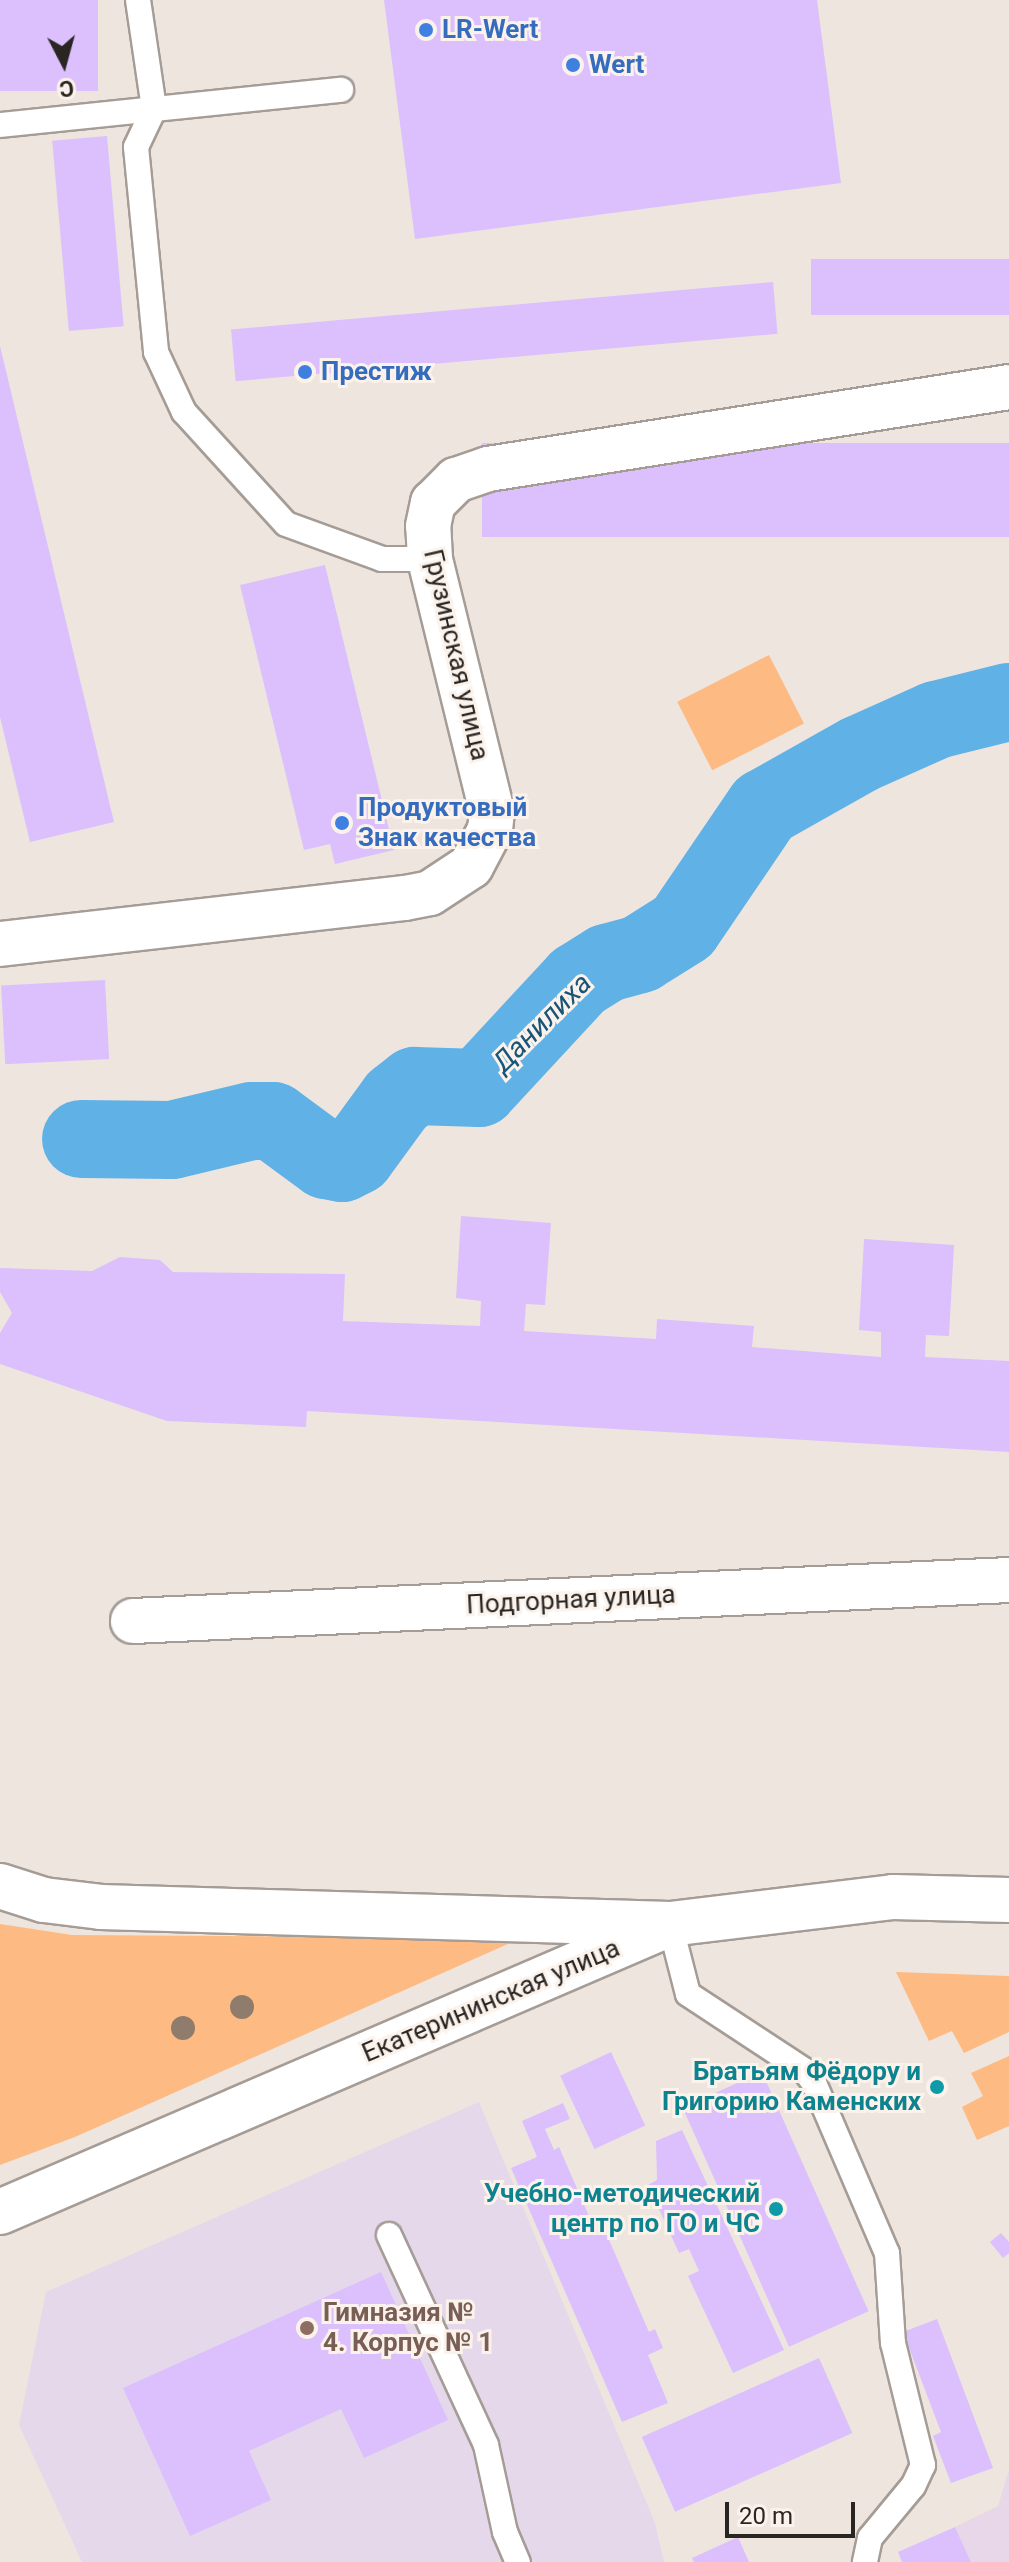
<!DOCTYPE html>
<html>
<head>
<meta charset="utf-8">
<style>
	body { margin:0 }
	#map { position:relative; width:1009px; height:2562px; overflow:hidden; background:#eee5de; font-family:Roboto,sans-serif }
	div>[style] { position:absolute }
	[style*='--x'] { left:calc(var(--x)*1px); top:calc(var(--y)*1px); width:calc(var(--w)*1px); rotate:calc(var(--a)*1deg) }
	.education>* { inset:0; background:#e5d8eb }
	.medical>* { inset:0; background:#e8d7e8 }
	.green>* { inset:0; background:#fdba82; transform-origin:0 0 }
	.river>* { height:78px; margin:-39px; padding:0 39px; transform-origin:39px; border-radius:39px; background:#60b1e6 }
	.building>* { inset:0; background:#dbc0fd; transform-origin:0 0 }
	.roads { filter:drop-shadow(2px 0 #a59c96) drop-shadow(-2px 0 #a59c96) drop-shadow(0 2px #a59c96) drop-shadow(0 -2px #a59c96) }
	.lane>* { height:24px; margin:-12px; padding:0 12px; transform-origin:12px; border-radius:12px; background:#fff }
	.street>* { height:44px; margin:-22px; padding:0 22px; transform-origin:22px; border-radius:22px; background:#fff }
	.secondary>* { height:44px; margin:-22px; padding:0 22px; transform-origin:22px; border-radius:22px; background:#fff }
	.primary>* { height:44px; margin:-22px; padding:0 22px; transform-origin:22px; border-radius:22px; background:#fff }
	.trees>* { width:24px; height:24px; margin:-12px; border-radius:50%; background:#907c6c }
	.dots>* { width:22px; height:22px; translate:-50% -50%; box-sizing:border-box; border:4px solid #fbf2eb; border-radius:50% }
	span { translate:-50% -50%; white-space:nowrap; text-align:center; line-height:1.15; -webkit-text-stroke:6px #fbf2eb; paint-order:stroke }
	.shop-label { font-size:26px; color:#366cbe; font-weight:700 }
	.left { translate:0 -50%; text-align:left }
	.street-label { font-size:26px; color:#282523 }
	.culture-label { font-size:26px; color:#0d838f; font-weight:700 }
	.right { translate:-100% -50%; text-align:right }
	.education-label { font-size:26px; color:#785e54; font-weight:700 }
	.water-label { font-size:28px; color:#185578; font-style:italic }
	.north { position:absolute; left:24px; top:24px; width:80px; height:80px; -webkit-text-stroke:6px #fbf2eb; paint-order:stroke; rotate:174deg; font-size:22px; font-weight:700; line-height:32px; text-align:center; color:#282523 }
	.north::after { content:''; display:block; margin:auto; width:28px; height:36px; background:#282523; clip-path:polygon(50% 0,100% 100%,50% 72%,0 100%) }
	.scale { position:absolute; left:725px; top:2502px; width:130px; height:36px; box-sizing:border-box; border:4px solid #282523; border-top:0; padding-left:10px; font-size:24px; line-height:28px; white-space:nowrap; color:#282523; -webkit-text-stroke:6px #fbf2eb; paint-order:stroke }
</style>
</head>
<body>
<div id="map">
	<div class="education">
		<div style="clip-path:polygon(479px 2102px,655px 2523px,664px 2562px,82px 2562px,19px 2425px,46px 2292px)"></div>
	</div>
	<div class="medical">
		<div style="clip-path:polygon(1009px 2470px,1009px 2562px,971px 2562px,955px 2527px,998px 2506px)"></div>
	</div>
	<div class="green">
		<div style="left:769px;top:655px;width:77px;height:103px;rotate:63deg"></div>
		<div style="clip-path:polygon(0 1924px,72px 1935px,475px 1938px,530px 1934px,75px 2137px,0 2165px)"></div>
		<div style="clip-path:polygon(896px 1972px,1009px 1976px,1009px 2032px,964px 2053px,952px 2031px,929px 2041px)"></div>
		<div style="clip-path:polygon(1009px 2056px,1009px 2126px,977px 2140px,962px 2107px,983px 2096px,971px 2073px)"></div>
	</div>
	<div class="river">
		<div style="--x:81;--y:1139;--w:91;--a:0.6"></div>
		<div style="--x:172;--y:1140;--w:82;--a:-13.4"></div>
		<div style="--x:252;--y:1121;--w:21;--a:0"></div>
		<div style="--x:273;--y:1121;--w:66;--a:36.3"></div>
		<div style="--x:326;--y:1160;--w:16;--a:11"></div>
		<div style="--x:342;--y:1163;--w:16;--a:-27"></div>
		<div style="--x:356;--y:1156;--w:69;--a:-53.8"></div>
		<div style="--x:397;--y:1100;--w:23;--a:-38"></div>
		<div style="--x:415;--y:1086;--w:64;--a:1.8"></div>
		<div style="--x:479;--y:1088;--w:146;--a:-47.2"></div>
		<div style="--x:578;--y:981;--w:34;--a:-32"></div>
		<div style="--x:607;--y:963;--w:34;--a:-15"></div>
		<div style="--x:640;--y:954;--w:51;--a:-32.1"></div>
		<div style="--x:683;--y:927;--w:144;--a:-55.8"></div>
		<div style="--x:764;--y:808;--w:110;--a:-29.4"></div>
		<div style="--x:860;--y:754;--w:83;--a:-24.1"></div>
		<div style="--x:936;--y:720;--w:75;--a:-13.9"></div>
	</div>
	<div class="building">
		<div style="left:0;top:0;width:98px;height:91px"></div>
		<div style="clip-path:polygon(384px 0,817px 0,841px 183px,415px 239px)"></div>
		<div style="left:107px;top:136px;width:191px;height:55px;rotate:85deg"></div>
		<div style="left:1009px;top:259px;width:56px;height:198px;rotate:90deg"></div>
		<div style="left:773px;top:282px;width:52px;height:544px;rotate:85deg"></div>
		<div style="clip-path:polygon(0 346px,114px 822px,30px 842px,0 717px)"></div>
		<div style="left:1009px;top:443px;width:94px;height:527px;rotate:90deg"></div>
		<div style="clip-path:polygon(325px 565px,394px 850px,335px 864px,330px 844px,304px 850px,240px 585px)"></div>
		<div style="left:105px;top:980px;width:79px;height:104px;rotate:87deg"></div>
		<div style="clip-path:polygon(461px 1216px,551px 1223px,545px 1305px,526px 1304px,524px 1331px,656px 1339px,657px 1319px,754px 1326px,752px 1347px,881px 1357px,881px 1332px,859px 1330px,864px 1239px,954px 1245px,949px 1336px,926px 1335px,925px 1357px,1009px 1361px,1009px 1452px,307px 1411px,306px 1427px,167px 1421px,0 1364px,0 1333px,12px 1313px,0 1292px,0 1268px,92px 1271px,120px 1257px,160px 1260px,173px 1272px,345px 1274px,343px 1321px,480px 1326px,481px 1301px,456px 1298px)"></div>
		<div style="left:611px;top:2052px;width:81px;height:56px;rotate:65deg"></div>
		<div style="left:762px;top:2072px;width:262px;height:87px;rotate:66deg"></div>
		<div style="clip-path:polygon(563px 2103px,570px 2119px,545px 2129px,554px 2150px,559px 2147px,592px 2223px,600px 2219px,649px 2332px,655px 2329px,663px 2348px,648px 2355px,668px 2403px,622px 2422px,511px 2168px,537px 2157px,522px 2121px)"></div>
		<div style="clip-path:polygon(682px 2130px,784px 2350px,733px 2373px,688px 2276px,699px 2271px,689px 2249px,679px 2253px,648px 2185px,657px 2180px,656px 2141px)"></div>
		<div style="clip-path:polygon(1001px 2233px,1009px 2242px,1009px 2253px,1003px 2258px,990px 2242px)"></div>
		<div style="clip-path:polygon(381px 2272px,448px 2420px,364px 2458px,341px 2409px,249px 2451px,271px 2500px,190px 2536px,123px 2388px)"></div>
		<div style="clip-path:polygon(937px 2319px,993px 2468px,951px 2483px,933px 2436px,941px 2432px,903px 2332px)"></div>
		<div style="left:819px;top:2358px;width:82px;height:194px;rotate:66deg"></div>
		<div style="clip-path:polygon(955px 2527px,971px 2562px,902px 2562px,898px 2552px)"></div>
		<div style="clip-path:polygon(738px 2537px,749px 2562px,694px 2562px,692px 2558px)"></div>
	</div>
	<div class="roads">
		<div class="lane">
			<div style="--x:138;--y:0;--w:110;--a:81.6"></div>
			<div style="--x:154;--y:109;--w:42;--a:115.3"></div>
			<div style="--x:136;--y:147;--w:206;--a:84.4"></div>
			<div style="--x:156;--y:352;--w:66;--a:65"></div>
			<div style="--x:184;--y:412;--w:151;--a:47.7"></div>
			<div style="--x:286;--y:524;--w:102;--a:20"></div>
			<div style="--x:382;--y:559;--w:48;--a:0"></div>
			<div style="--x:0;--y:125;--w:343;--a:-5.9"></div>
			<div style="--x:670;--y:1924;--w:72;--a:75.6"></div>
			<div style="--x:688;--y:1994;--w:140;--a:33.3"></div>
			<div style="--x:805;--y:2071;--w:15;--a:53"></div>
			<div style="--x:814;--y:2083;--w:185;--a:66.8"></div>
			<div style="--x:887;--y:2253;--w:90;--a:86.2"></div>
			<div style="--x:893;--y:2343;--w:126;--a:76.2"></div>
			<div style="--x:923;--y:2465;--w:23;--a:115"></div>
			<div style="--x:913;--y:2486;--w:67;--a:129.6"></div>
			<div style="--x:870;--y:2538;--w:25;--a:102"></div>
			<div style="--x:389;--y:2235;--w:231;--a:65.2"></div>
			<div style="--x:486;--y:2445;--w:89;--a:77.7"></div>
			<div style="--x:505;--y:2532;--w:33;--a:67"></div>
		</div>
		<div class="street">
			<div style="--x:0;--y:944;--w:408;--a:-6.5"></div>
			<div style="--x:405;--y:898;--w:25;--a:-11"></div>
			<div style="--x:430;--y:893;--w:49;--a:-33.4"></div>
			<div style="--x:471;--y:866;--w:41;--a:-62.2"></div>
			<div style="--x:490;--y:830;--w:18;--a:-84"></div>
			<div style="--x:492;--y:812;--w:260;--a:-103.8"></div>
			<div style="--x:430;--y:559;--w:33;--a:-93"></div>
			<div style="--x:428;--y:526;--w:24;--a:-78"></div>
			<div style="--x:433;--y:503;--w:33;--a:-45"></div>
			<div style="--x:456;--y:480;--w:34;--a:-19"></div>
			<div style="--x:488;--y:469;--w:527;--a:-8.94"></div>
			<div style="--x:133;--y:1621;--w:877;--a:-2.68"></div>
		</div>
		<div class="secondary">
			<div style="--x:0;--y:1886;--w:46;--a:17.7"></div>
			<div style="--x:44;--y:1900;--w:57;--a:7"></div>
			<div style="--x:101;--y:1907;--w:569;--a:1.71"></div>
		</div>
		<div class="primary">
			<div style="--x:0;--y:2212;--w:729;--a:-23.26"></div>
			<div style="--x:670;--y:1924;--w:225;--a:-6.9"></div>
			<div style="--x:893;--y:1897;--w:116;--a:1.5"></div>
		</div>
	</div>
	<div class="trees">
		<div style="left:242px;top:2007px"></div>
		<div style="left:183px;top:2028px"></div>
	</div>
	<div class="dots">
		<div style="left:426px;top:30px;background:#3f7fe0"></div>
		<div style="left:573px;top:65px;background:#3f7fe0"></div>
		<div style="left:305px;top:372px;background:#3f7fe0"></div>
		<div style="left:342px;top:823px;background:#3f7fe0"></div>
		<div style="left:937px;top:2087px;background:#0f9aa8"></div>
		<div style="left:776px;top:2209px;background:#0f9aa8"></div>
		<div style="left:307px;top:2328px;background:#8d6e63"></div>
	</div>
	<div class="shop-label">
		<span class="left" style="left:442px;top:30px">LR-Wert</span>
		<span class="left" style="left:589px;top:65px">Wert</span>
		<span class="left" style="left:321px;top:372px">Престиж</span>
		<span class="left" style="left:358px;top:823px">Продуктовый<br>Знак качества</span>
	</div>
	<div class="street-label">
		<span style="left:456px;top:655px;rotate:77deg">Грузинская улица</span>
		<span style="left:571px;top:1600px;rotate:-3deg">Подгорная улица</span>
		<span style="left:491px;top:2001px;rotate:-23deg">Екатерининская улица</span>
	</div>
	<div class="culture-label">
		<span class="right" style="left:921px;top:2087px">Братьям Фёдору и<br>Григорию Каменских</span>
		<span class="right" style="left:760px;top:2209px">Учебно-методический<br>центр по ГО и ЧС</span>
	</div>
	<div class="education-label">
		<span class="left" style="left:323px;top:2328px">Гимназия №<br>4. Корпус № 1</span>
	</div>
	<div class="water-label">
		<span style="left:542px;top:1023px;rotate:-45deg">Данилиха</span>
	</div>
	<div class="north">С</div>
	<div class="scale">20 m</div>
</div>
</body>
</html>
